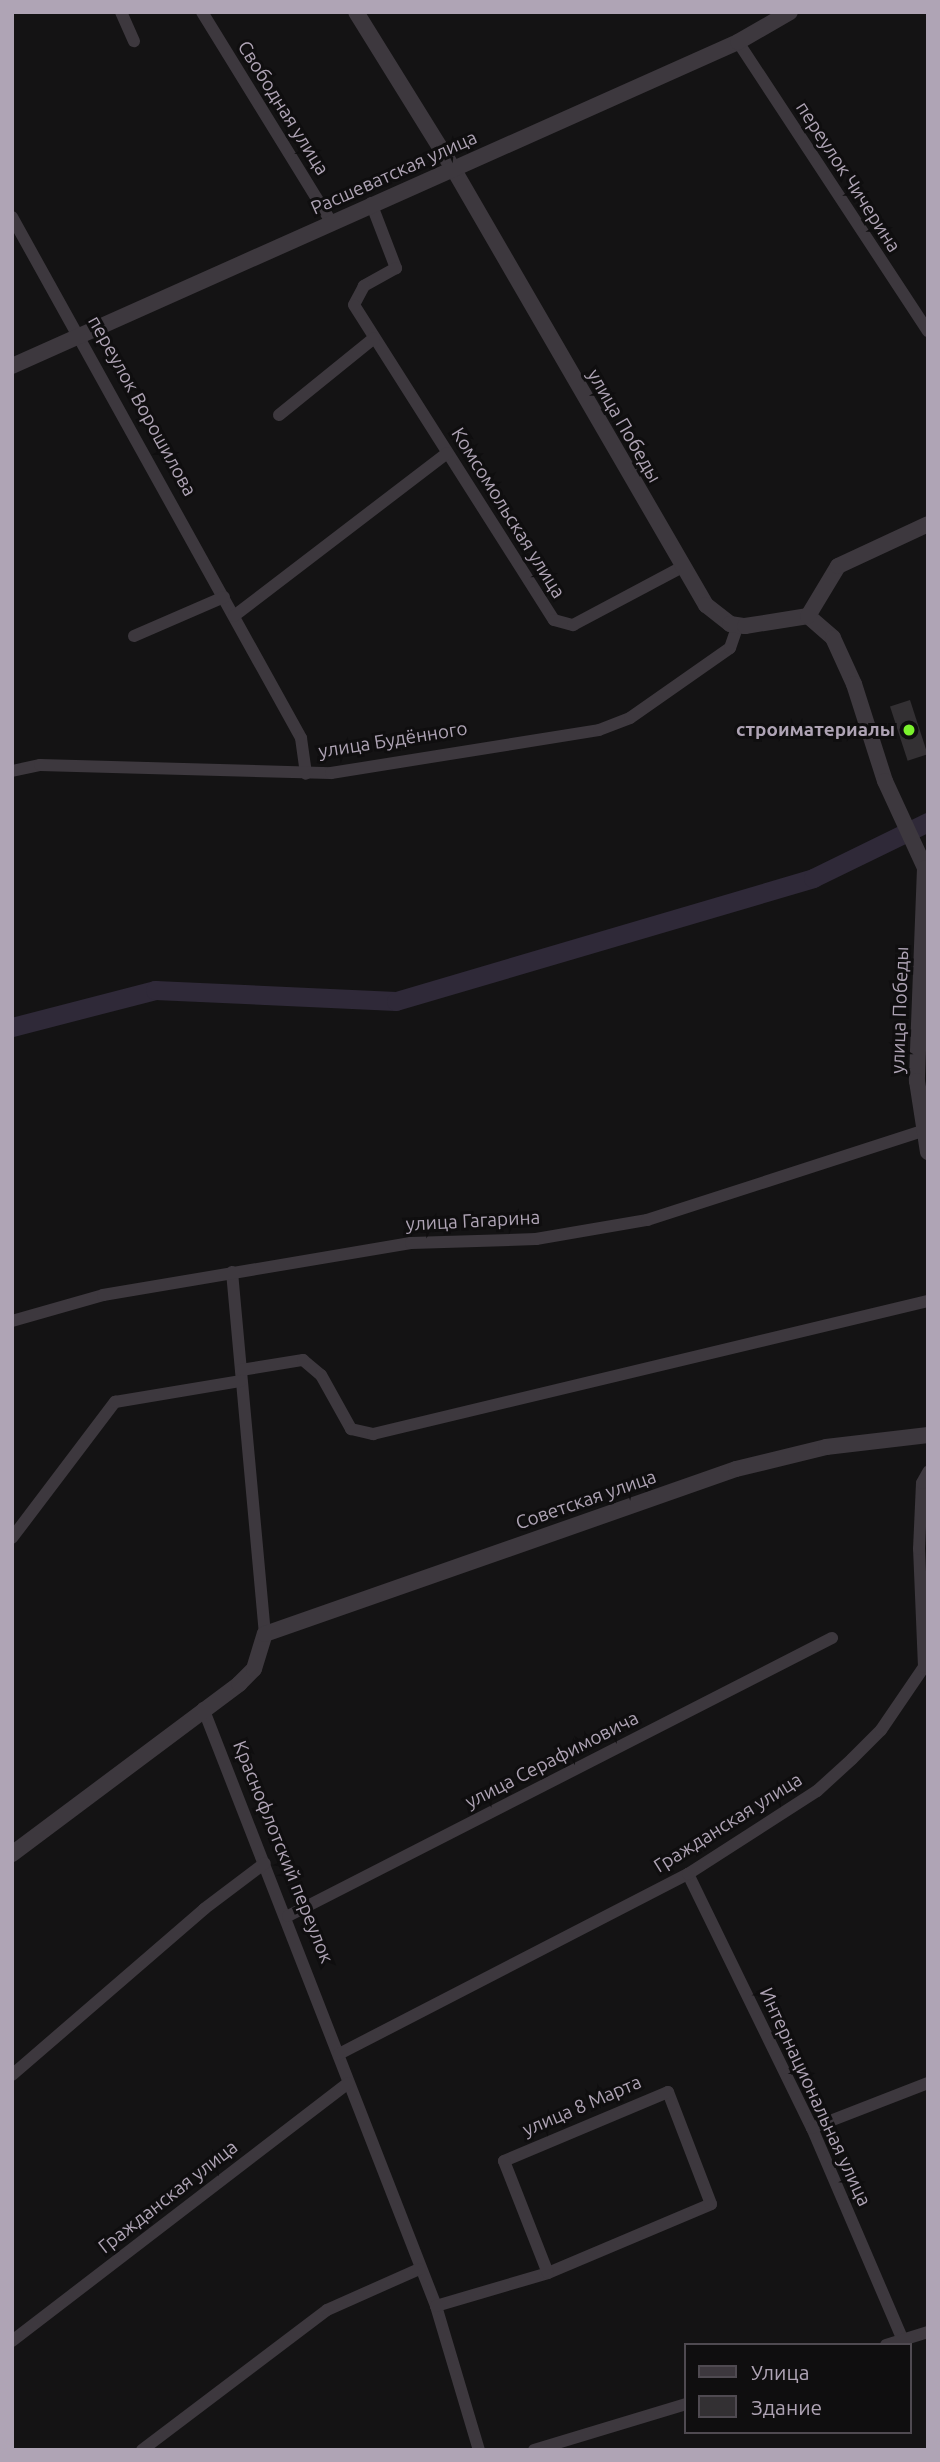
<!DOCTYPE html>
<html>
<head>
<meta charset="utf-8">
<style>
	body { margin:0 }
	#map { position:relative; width:940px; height:2462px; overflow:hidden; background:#141314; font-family:Ubuntu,sans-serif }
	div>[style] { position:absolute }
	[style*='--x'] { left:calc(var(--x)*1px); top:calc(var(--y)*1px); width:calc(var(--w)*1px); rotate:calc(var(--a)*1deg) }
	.river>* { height:19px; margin:-9.5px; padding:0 9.5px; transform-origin:9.5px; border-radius:9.5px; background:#2f2938 }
	.building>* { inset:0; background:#333033; transform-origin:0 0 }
	.minor>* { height:12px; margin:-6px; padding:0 6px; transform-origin:6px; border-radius:6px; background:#3d383e }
	.tertiary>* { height:16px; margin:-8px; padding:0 8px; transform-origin:8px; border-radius:8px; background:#3d383e }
	.dots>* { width:19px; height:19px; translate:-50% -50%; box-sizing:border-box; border:4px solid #0f0e0f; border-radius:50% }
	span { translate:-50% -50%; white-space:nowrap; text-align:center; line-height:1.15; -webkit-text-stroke:6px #0f0e0f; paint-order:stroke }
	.street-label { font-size:19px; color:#afa4b5 }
	.poi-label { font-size:19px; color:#afa4b5; font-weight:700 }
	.right { translate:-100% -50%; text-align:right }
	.frame { position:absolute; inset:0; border:14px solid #afa4b5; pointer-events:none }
	.legend { position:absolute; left:684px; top:2343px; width:228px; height:91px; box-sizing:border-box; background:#0f0e0f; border:2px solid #4f4a51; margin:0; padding:9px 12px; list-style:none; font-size:21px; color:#afa4b5 }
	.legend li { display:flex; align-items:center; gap:14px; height:35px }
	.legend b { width:35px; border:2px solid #4f4a51 }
</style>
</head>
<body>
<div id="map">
	<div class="river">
		<div style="--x:12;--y:1027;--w:148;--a:-14.5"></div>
		<div style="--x:155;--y:990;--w:241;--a:2.6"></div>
		<div style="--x:396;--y:1001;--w:435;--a:-16.4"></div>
		<div style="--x:813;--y:878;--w:128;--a:-26"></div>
	</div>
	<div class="building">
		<div style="left:910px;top:700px;width:57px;height:21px;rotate:72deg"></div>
	</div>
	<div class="minor">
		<div style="--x:121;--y:12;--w:32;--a:66"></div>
		<div style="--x:202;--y:12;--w:248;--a:58.4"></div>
		<div style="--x:738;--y:42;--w:346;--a:56.7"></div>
		<div style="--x:371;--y:203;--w:70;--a:69"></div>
		<div style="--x:396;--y:268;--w:37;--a:151"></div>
		<div style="--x:364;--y:286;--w:21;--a:118"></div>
		<div style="--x:354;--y:305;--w:373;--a:57.6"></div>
		<div style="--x:554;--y:620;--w:20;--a:15"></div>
		<div style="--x:573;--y:625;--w:126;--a:-28"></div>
		<div style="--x:12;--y:217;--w:596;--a:60.98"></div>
		<div style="--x:301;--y:738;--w:36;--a:82"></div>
		<div style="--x:279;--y:415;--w:122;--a:-39"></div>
		<div style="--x:234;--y:616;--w:268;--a:-37.4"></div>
		<div style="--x:134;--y:636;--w:98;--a:-23.4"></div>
		<div style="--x:12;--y:771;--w:29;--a:-12"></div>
		<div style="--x:40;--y:765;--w:291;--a:1.6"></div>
		<div style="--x:331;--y:773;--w:271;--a:-9.1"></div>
		<div style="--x:599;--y:730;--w:33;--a:-21"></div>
		<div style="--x:630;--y:718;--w:122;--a:-35"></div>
		<div style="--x:730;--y:648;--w:24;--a:-71"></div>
		<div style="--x:232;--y:1272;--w:364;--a:84.8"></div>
		<div style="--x:12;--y:1321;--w:95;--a:-15.9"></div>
		<div style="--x:103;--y:1295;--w:312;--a:-9.6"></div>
		<div style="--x:411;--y:1243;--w:125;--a:-1.8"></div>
		<div style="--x:536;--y:1239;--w:113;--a:-9.7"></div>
		<div style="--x:647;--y:1220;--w:295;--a:-17.9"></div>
		<div style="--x:241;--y:1370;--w:63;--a:-9.2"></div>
		<div style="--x:303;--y:1360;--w:23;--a:40"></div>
		<div style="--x:321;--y:1375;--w:62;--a:60.9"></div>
		<div style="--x:351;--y:1429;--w:23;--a:13"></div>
		<div style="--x:373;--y:1434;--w:571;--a:-13.48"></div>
		<div style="--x:12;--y:1538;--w:171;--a:-52.9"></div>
		<div style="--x:115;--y:1402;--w:128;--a:-9.5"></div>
		<div style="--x:203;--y:1708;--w:642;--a:68.71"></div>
		<div style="--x:436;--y:2306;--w:150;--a:73.4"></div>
		<div style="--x:688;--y:1874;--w:283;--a:64"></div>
		<div style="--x:812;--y:2128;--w:231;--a:66.8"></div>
		<div style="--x:288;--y:1916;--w:611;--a:-27.07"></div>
		<div style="--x:339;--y:2054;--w:393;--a:-27.3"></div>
		<div style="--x:688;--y:1874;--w:153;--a:-32.8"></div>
		<div style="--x:817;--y:1791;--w:47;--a:-42.4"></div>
		<div style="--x:852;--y:1759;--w:41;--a:-45"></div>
		<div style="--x:881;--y:1730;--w:76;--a:-55.7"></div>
		<div style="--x:924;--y:1667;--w:118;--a:-92.4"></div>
		<div style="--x:919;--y:1549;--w:66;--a:-87.4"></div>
		<div style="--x:922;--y:1483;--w:13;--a:-61"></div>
		<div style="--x:12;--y:2075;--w:254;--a:-40.8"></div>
		<div style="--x:204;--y:1909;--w:76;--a:-37"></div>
		<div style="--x:812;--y:2128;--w:124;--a:-21.2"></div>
		<div style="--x:436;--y:2306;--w:117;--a:-16.4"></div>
		<div style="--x:548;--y:2273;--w:177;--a:-22.9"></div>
		<div style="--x:711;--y:2204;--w:120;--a:-111"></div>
		<div style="--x:668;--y:2092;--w:178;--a:157.2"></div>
		<div style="--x:504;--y:2161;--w:120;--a:68.6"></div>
		<div style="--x:12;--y:2341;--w:424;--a:-37.5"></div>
		<div style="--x:886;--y:2345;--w:44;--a:-17.2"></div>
		<div style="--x:142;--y:2450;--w:232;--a:-37.1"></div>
		<div style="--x:327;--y:2310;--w:101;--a:-24"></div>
		<div style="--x:534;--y:2450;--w:159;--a:-16.8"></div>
	</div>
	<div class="tertiary">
		<div style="--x:356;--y:12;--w:186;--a:58.2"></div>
		<div style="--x:454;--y:170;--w:503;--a:59.92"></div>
		<div style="--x:706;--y:605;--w:31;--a:38"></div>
		<div style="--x:730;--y:624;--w:15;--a:8"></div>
		<div style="--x:745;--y:626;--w:64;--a:-9"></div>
		<div style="--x:808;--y:616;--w:33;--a:41"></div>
		<div style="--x:833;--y:638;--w:51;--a:65.5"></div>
		<div style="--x:854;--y:684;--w:102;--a:72.3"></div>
		<div style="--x:885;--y:781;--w:96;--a:65.3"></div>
		<div style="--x:925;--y:868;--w:213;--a:92.2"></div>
		<div style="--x:917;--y:1081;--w:72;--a:81.2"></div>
		<div style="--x:12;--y:366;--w:795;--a:-24.05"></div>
		<div style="--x:738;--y:42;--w:60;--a:-30"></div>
		<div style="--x:808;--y:616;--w:58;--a:-59"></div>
		<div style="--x:838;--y:566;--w:99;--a:-25"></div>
		<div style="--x:12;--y:1854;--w:284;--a:-36.8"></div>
		<div style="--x:239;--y:1684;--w:21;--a:-45"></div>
		<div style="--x:254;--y:1669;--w:37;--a:-73"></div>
		<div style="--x:265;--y:1634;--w:499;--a:-19.3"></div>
		<div style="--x:736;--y:1469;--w:93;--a:-13.7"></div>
		<div style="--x:826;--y:1447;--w:103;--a:-6.7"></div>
	</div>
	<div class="dots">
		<div style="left:909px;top:730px;background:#7bf22d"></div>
	</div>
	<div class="street-label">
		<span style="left:283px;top:108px;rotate:58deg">Свободная улица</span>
		<span style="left:394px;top:173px;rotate:-24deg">Расшеватская улица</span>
		<span style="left:848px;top:177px;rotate:57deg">переулок Чичерина</span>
		<span style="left:142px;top:406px;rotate:61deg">переулок Ворошилова</span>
		<span style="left:624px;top:426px;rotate:60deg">улица Победы</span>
		<span style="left:508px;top:513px;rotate:58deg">Комсомольская улица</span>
		<span style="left:393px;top:740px;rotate:-9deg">улица Будённого</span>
		<span style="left:900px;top:1010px;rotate:-88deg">улица Победы</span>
		<span style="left:473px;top:1221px;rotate:-3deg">улица Гагарина</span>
		<span style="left:586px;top:1500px;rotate:-19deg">Советская улица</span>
		<span style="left:552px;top:1760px;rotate:-27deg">улица Серафимовича</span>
		<span style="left:728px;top:1823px;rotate:-32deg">Гражданская улица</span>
		<span style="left:283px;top:1852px;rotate:68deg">Краснофлотский переулок</span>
		<span style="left:815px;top:2097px;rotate:65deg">Интернациональная улица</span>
		<span style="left:582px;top:2106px;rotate:-23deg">улица 8 Марта</span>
		<span style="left:168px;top:2197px;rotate:-38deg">Гражданская улица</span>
	</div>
	<div class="poi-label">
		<span class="right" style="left:895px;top:730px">строиматериалы</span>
	</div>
	<div class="frame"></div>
	<ul class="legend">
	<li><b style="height:9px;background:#3d383e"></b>Улица</li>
	<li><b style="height:19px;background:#333033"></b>Здание</li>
	</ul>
</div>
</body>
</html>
